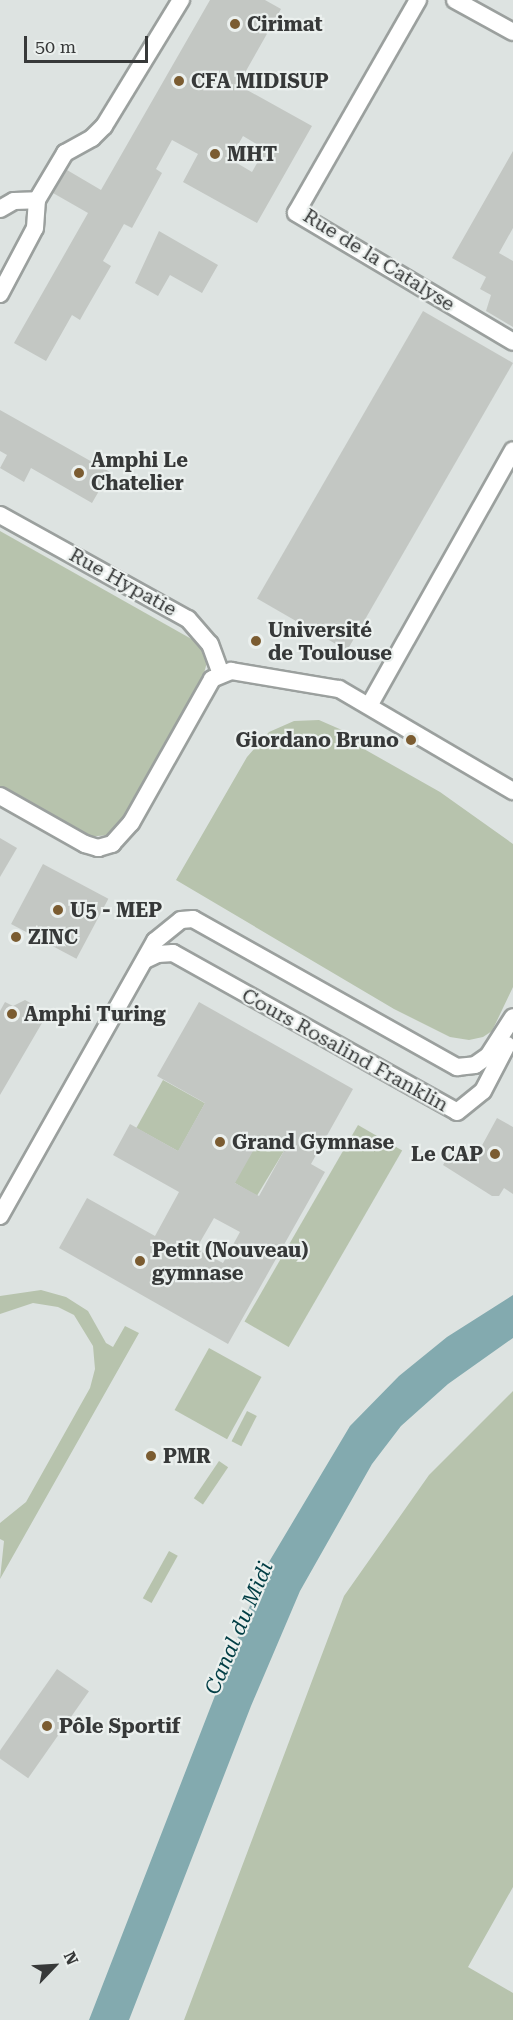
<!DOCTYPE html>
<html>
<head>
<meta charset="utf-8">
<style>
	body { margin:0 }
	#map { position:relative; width:513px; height:2020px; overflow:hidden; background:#dde3e1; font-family:"Roboto Serif",serif }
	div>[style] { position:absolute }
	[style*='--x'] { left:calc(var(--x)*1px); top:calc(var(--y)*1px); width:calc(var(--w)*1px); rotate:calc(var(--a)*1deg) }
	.green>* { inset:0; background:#b7c3ad; transform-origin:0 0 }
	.water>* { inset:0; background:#83aaaf }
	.building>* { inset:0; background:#c3c7c3; transform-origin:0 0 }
	.roads { filter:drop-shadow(2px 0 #9ba09e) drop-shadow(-2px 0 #9ba09e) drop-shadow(0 2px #9ba09e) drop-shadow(0 -2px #9ba09e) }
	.minor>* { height:16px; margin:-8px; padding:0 8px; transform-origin:8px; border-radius:8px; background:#fff }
	.dots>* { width:16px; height:16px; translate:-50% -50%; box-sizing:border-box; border:3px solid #ebf0ee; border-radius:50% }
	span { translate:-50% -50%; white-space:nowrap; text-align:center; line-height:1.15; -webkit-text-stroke:4.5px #ebf0ee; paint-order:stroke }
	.poi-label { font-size:20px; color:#373939; font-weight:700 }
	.left { translate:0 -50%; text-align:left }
	.right { translate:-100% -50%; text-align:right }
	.street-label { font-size:20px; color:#373939 }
	.water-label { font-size:21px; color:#003d44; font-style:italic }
	.north { position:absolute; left:24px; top:1936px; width:60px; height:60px; -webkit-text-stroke:4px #ebf0ee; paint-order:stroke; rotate:65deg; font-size:16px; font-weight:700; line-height:24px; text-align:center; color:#373939 }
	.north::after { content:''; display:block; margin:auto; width:21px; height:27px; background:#373939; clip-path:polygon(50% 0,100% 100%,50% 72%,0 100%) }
	.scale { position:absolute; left:24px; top:36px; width:124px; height:27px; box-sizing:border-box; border:3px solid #373939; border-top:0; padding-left:8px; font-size:18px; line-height:21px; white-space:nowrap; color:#373939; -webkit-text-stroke:4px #ebf0ee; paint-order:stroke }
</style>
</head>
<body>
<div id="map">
	<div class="green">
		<div style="clip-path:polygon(0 531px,195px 641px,208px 659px,202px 680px,118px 830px,110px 835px,85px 837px,0 789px)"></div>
		<div style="clip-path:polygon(319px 720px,367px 741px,364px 749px,440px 792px,513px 844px,513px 987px,492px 1031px,483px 1037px,469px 1040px,450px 1037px,394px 1009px,176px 880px,247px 757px,269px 732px,294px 721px)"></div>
		<div style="left:163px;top:1080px;width:48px;height:55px;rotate:29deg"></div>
		<div style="left:358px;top:1125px;width:51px;height:227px;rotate:30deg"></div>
		<div style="left:262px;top:1135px;width:27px;height:55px;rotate:31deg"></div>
		<div style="clip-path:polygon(41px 1290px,66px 1297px,88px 1311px,106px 1343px,113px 1347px,125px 1326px,139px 1333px,0 1579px,4px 1541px,0 1539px,0 1523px,26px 1502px,90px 1388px,95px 1369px,93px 1346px,74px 1315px,58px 1307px,33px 1303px,0 1314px,0 1296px)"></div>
		<div style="left:209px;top:1348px;width:60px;height:71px;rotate:29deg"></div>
		<div style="clip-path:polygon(513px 1391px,513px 1887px,468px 1967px,513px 1993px,513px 2020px,184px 2020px,344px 1596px,429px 1475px)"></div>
		<div style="left:247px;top:1411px;width:11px;height:34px;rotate:27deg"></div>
		<div style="left:219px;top:1461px;width:11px;height:45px;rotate:34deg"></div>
		<div style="left:169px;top:1551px;width:10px;height:54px;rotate:29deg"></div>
	</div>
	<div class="water">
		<div style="clip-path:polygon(513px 1295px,513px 1338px,448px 1384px,401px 1426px,372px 1464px,300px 1591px,251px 1706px,129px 2020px,89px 2020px,263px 1572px,350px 1426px,399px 1376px,447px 1337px)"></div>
	</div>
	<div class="building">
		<div style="clip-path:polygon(evenodd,210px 0,265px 0,281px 9px,238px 85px,312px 126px,257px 223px,183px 182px,198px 154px,172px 140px,156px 169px,162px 173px,132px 228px,124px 224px,103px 261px,111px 266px,85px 311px,80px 320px,72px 315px,46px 361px,14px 343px,88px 213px,53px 193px,67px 170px,101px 190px,210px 0,243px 136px,265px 149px,252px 172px,230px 159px,243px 136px)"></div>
		<div style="clip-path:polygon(513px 151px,513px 228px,499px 253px,513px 261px,513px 327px,486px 311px,491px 295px,480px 289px,486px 277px,452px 258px)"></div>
		<div style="clip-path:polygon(159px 231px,218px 265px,202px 293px,170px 275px,158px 296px,135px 283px)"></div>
		<div style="left:423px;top:311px;width:104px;height:332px;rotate:30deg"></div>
		<div style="clip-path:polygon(0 410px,110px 472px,92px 503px,31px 468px,24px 482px,0 468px,7px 455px,0 451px)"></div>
		<div style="clip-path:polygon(0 838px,17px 848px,0 877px)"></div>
		<div style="left:43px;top:864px;width:74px;height:68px;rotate:28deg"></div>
		<div style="clip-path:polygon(25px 1000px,34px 1005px,33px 1018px,42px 1023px,0 1095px,0 1011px,5px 1002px,13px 1006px)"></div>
		<div style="clip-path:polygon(evenodd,199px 1002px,353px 1089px,311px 1164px,325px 1172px,228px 1344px,59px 1248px,87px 1198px,155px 1236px,179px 1192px,113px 1155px,130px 1124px,178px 1151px,205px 1103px,157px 1076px,199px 1002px,262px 1135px,285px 1149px,259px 1196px,235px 1183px,262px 1135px,199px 1002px,214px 1218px,240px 1232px,223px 1263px,196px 1249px,214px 1218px)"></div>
		<div style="clip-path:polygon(497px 1118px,513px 1127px,513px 1194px,504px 1188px,499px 1196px,492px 1196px,443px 1165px,453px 1148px,474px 1160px)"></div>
		<div style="left:57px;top:1669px;width:39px;height:106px;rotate:35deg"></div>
	</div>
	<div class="roads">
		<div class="minor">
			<div style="--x:418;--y:0;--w:245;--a:119.8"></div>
			<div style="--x:296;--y:213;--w:252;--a:30.7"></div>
			<div style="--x:455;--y:0;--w:66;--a:28.9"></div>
			<div style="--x:0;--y:209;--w:16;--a:-30"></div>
			<div style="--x:14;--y:201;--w:23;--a:-2"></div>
			<div style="--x:0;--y:294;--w:75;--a:-62.1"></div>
			<div style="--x:35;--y:228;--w:28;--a:-86"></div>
			<div style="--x:37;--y:200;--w:55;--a:-59.2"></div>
			<div style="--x:65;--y:153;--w:31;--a:-29"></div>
			<div style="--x:92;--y:138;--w:17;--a:-45"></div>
			<div style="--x:104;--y:126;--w:148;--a:-58.6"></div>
			<div style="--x:0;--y:515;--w:215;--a:29"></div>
			<div style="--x:188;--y:619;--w:33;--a:49"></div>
			<div style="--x:210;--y:644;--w:32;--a:70"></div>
			<div style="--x:370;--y:704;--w:291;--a:-60.6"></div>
			<div style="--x:0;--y:796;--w:98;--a:29.5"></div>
			<div style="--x:85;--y:844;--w:14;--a:17"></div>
			<div style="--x:98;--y:848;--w:15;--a:-16"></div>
			<div style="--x:112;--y:844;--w:28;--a:-48"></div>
			<div style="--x:131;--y:823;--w:165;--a:-60.6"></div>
			<div style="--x:212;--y:679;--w:21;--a:-23"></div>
			<div style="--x:231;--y:671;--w:109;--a:9.5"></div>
			<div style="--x:339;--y:689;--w:202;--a:30.4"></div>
			<div style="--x:145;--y:960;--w:14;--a:-25"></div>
			<div style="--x:158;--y:954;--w:15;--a:-4"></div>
			<div style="--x:173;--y:953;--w:325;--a:29.2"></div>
			<div style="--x:457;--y:1112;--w:33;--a:-39"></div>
			<div style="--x:483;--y:1091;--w:52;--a:-62.4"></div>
			<div style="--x:0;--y:1216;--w:316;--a:-60.6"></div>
			<div style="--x:155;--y:941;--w:33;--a:-39"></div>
			<div style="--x:181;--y:920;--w:12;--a:-5"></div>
			<div style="--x:193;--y:919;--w:303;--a:29.3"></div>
			<div style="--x:457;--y:1067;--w:18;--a:-6"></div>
			<div style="--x:475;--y:1065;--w:16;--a:-35"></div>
			<div style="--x:488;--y:1056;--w:46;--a:-57.3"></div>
		</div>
	</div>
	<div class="dots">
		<div style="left:235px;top:24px;background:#7b5c31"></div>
		<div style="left:179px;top:81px;background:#7b5c31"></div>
		<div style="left:215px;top:154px;background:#7b5c31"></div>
		<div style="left:79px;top:473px;background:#7b5c31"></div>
		<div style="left:256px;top:641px;background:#7b5c31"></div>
		<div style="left:411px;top:740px;background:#7b5c31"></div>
		<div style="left:58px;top:910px;background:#7b5c31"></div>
		<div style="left:16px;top:937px;background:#7b5c31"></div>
		<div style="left:12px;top:1014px;background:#7b5c31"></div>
		<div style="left:220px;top:1142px;background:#7b5c31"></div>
		<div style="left:495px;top:1154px;background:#7b5c31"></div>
		<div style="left:140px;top:1261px;background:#7b5c31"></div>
		<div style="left:151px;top:1456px;background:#7b5c31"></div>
		<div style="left:47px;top:1726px;background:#7b5c31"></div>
	</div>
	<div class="poi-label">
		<span class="left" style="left:247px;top:24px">Cirimat</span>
		<span class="left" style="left:191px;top:81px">CFA MIDISUP</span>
		<span class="left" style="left:227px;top:154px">MHT</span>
		<span class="left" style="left:91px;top:472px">Amphi Le<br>Chatelier</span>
		<span class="left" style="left:268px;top:642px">Université<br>de Toulouse</span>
		<span class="right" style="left:399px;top:740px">Giordano Bruno</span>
		<span class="left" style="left:70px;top:910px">U5 - MEP</span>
		<span class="left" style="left:28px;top:937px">ZINC</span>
		<span class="left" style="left:24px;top:1014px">Amphi Turing</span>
		<span class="left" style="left:232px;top:1142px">Grand Gymnase</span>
		<span class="right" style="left:483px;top:1154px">Le CAP</span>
		<span class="left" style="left:152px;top:1262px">Petit (Nouveau)<br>gymnase</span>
		<span class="left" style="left:163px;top:1456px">PMR</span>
		<span class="left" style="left:59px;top:1726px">Pôle Sportif</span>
	</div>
	<div class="street-label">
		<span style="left:379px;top:260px;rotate:32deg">Rue de la Catalyse</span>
		<span style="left:123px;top:582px;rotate:29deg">Rue Hypatie</span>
		<span style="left:345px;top:1050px;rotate:29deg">Cours Rosalind Franklin</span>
	</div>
	<div class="water-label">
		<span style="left:239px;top:1628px;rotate:-67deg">Canal du Midi</span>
	</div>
	<div class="north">N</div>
	<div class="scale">50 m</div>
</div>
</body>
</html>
